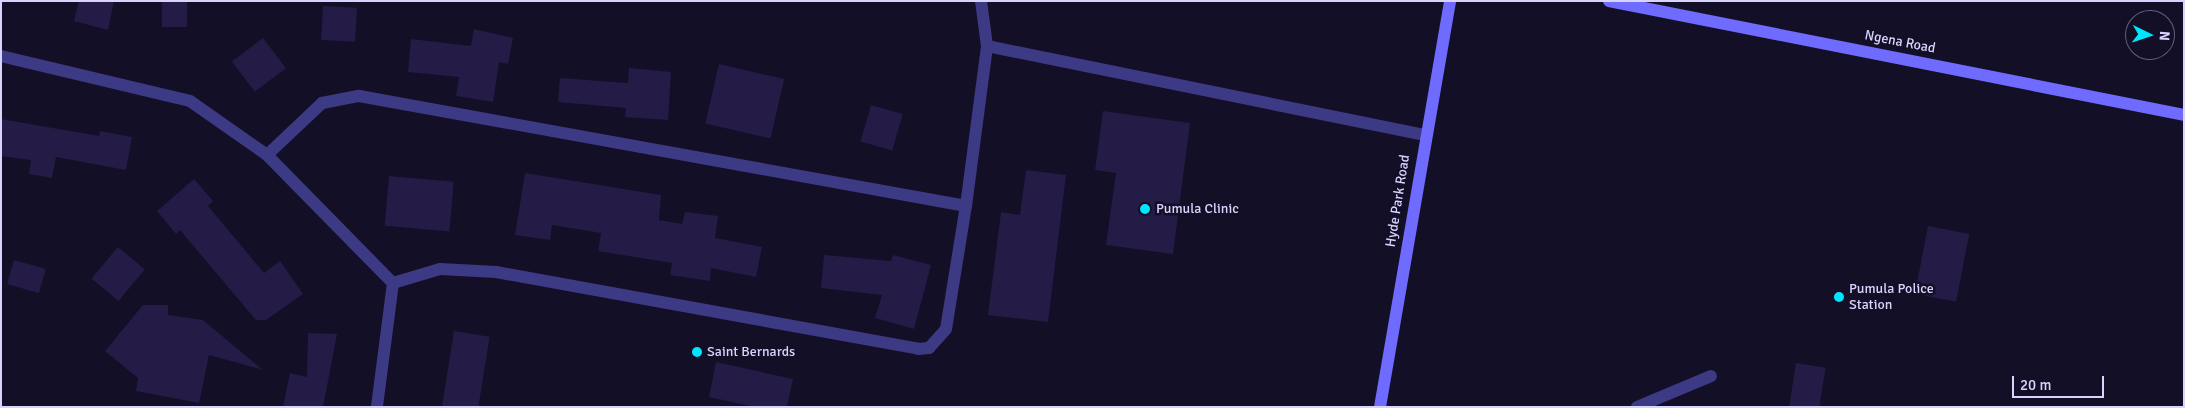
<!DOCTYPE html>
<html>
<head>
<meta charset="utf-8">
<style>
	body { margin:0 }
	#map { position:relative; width:2185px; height:408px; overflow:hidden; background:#130f26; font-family:Signika,sans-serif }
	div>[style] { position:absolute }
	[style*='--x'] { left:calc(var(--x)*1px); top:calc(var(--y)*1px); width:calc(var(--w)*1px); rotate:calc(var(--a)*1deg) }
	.building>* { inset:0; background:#241b47; transform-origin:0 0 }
	.lane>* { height:12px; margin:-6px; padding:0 6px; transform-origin:6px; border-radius:6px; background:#3d3a85 }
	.street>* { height:12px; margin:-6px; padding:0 6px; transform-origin:6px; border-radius:6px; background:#3d3a85 }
	.secondary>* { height:12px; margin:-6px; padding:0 6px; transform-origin:6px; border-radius:6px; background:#6f6bff }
	.dots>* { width:14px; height:14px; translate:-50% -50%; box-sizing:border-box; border:2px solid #130f26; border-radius:50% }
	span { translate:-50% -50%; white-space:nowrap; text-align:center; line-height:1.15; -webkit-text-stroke:5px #130f26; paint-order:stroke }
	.street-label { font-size:14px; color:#d9d4ff }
	.poi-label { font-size:14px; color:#d9d4ff }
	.left { translate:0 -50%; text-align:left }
	.frame { position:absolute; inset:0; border:2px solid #d9d4ff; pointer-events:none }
	.north { position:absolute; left:2125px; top:10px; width:50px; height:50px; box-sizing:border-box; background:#130f26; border:1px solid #625e7d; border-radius:50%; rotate:94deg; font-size:14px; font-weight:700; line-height:20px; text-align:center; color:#d9d4ff }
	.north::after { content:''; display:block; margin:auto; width:18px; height:22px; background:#00e5ff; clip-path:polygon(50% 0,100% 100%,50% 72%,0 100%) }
	.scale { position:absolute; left:2012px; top:376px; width:92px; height:22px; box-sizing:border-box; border:2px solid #d9d4ff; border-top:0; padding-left:6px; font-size:15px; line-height:18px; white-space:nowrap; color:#d9d4ff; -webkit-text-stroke:4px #130f26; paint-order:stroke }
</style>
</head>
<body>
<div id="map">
	<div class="building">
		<div style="clip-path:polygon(79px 1px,114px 1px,108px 30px,74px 21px)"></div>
		<div style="left:162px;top:1px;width:25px;height:26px"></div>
		<div style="left:323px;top:6px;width:34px;height:34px;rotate:3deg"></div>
		<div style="clip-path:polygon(474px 29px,513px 38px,508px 64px,499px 62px,493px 102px,456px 96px,459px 77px,408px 72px,411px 39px,471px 46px)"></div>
		<div style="left:263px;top:38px;width:38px;height:39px;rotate:53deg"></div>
		<div style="left:719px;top:64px;width:67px;height:61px;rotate:13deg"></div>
		<div style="clip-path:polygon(629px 68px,671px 72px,668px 120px,625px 117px,626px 108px,558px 102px,560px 78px,628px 83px)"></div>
		<div style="left:871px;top:105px;width:33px;height:38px;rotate:16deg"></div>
		<div style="clip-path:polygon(1103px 111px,1190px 123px,1173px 254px,1106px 245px,1116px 173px,1095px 170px)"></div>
		<div style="clip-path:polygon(1px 119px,99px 136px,100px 131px,132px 137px,126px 170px,56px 157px,52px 178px,29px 174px,31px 160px,1px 156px)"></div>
		<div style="clip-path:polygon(1026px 170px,1066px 175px,1048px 322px,988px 315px,1001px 212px,1020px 215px)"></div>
		<div style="clip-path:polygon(525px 173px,661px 195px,659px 220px,682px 224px,685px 212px,718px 216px,715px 238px,762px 247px,756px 277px,711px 268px,710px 281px,670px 275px,672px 263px,598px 251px,601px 233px,552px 225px,550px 240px,515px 235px)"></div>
		<div style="left:389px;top:176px;width:65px;height:50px;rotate:5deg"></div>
		<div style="clip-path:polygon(194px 179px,213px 201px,208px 206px,264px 273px,280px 261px,303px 294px,266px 320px,256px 320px,180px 230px,176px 234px,157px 211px)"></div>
		<div style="left:1928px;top:226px;width:42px;height:69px;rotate:11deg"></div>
		<div style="left:118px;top:247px;width:35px;height:41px;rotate:40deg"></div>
		<div style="clip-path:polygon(824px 255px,891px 261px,893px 255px,931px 265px,914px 329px,875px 318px,882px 295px,821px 288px)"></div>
		<div style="left:14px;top:260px;width:33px;height:25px;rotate:16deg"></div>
		<div style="clip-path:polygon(143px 305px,168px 305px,168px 315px,203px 320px,263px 370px,209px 355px,199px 403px,136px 391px,138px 378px,105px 351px)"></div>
		<div style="left:454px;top:331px;width:36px;height:77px;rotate:9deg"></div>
		<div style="clip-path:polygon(308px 333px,337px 334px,323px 407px,283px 407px,290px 373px,307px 377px)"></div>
		<div style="clip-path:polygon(716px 362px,793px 379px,787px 407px,755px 407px,709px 397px)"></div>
		<div style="left:1796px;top:363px;width:30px;height:45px;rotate:9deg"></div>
	</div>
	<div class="lane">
		<div style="--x:1637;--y:407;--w:80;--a:-22.7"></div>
	</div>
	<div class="street">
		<div style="--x:981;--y:1;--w:45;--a:82.4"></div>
		<div style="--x:1;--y:56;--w:194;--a:13.4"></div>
		<div style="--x:190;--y:101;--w:94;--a:35"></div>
		<div style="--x:267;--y:155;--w:180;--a:45.5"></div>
		<div style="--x:393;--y:283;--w:125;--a:97.4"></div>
		<div style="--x:267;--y:155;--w:76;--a:-43.4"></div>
		<div style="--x:322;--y:103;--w:38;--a:-11"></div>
		<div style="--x:359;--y:96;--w:617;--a:10.27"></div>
		<div style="--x:966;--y:206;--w:161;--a:-82.5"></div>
		<div style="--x:987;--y:46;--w:446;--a:11.5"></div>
		<div style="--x:393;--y:283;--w:49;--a:-16.6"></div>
		<div style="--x:440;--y:269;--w:56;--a:3.1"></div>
		<div style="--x:496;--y:272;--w:429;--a:10.3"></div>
		<div style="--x:918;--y:349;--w:11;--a:-5"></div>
		<div style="--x:929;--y:348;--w:25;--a:-48"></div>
		<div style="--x:946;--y:329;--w:125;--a:-80.8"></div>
	</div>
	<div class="secondary">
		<div style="--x:1609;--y:1;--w:586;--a:11.21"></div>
		<div style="--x:1380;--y:407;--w:412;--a:-80.2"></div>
	</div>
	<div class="dots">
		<div style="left:1145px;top:209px;background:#00e5ff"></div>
		<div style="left:1839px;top:297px;background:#00e5ff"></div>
		<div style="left:697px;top:352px;background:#00e5ff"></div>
	</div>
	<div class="street-label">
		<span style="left:1900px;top:42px;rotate:11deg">Ngena Road</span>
		<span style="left:1398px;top:201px;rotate:-81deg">Hyde Park Road</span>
	</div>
	<div class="poi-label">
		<span class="left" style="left:1156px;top:209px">Pumula Clinic</span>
		<span class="left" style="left:1849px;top:297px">Pumula Police<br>Station</span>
		<span class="left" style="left:707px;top:352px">Saint Bernards</span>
	</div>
	<div class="frame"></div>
	<div class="north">N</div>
	<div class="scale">20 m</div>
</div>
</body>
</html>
